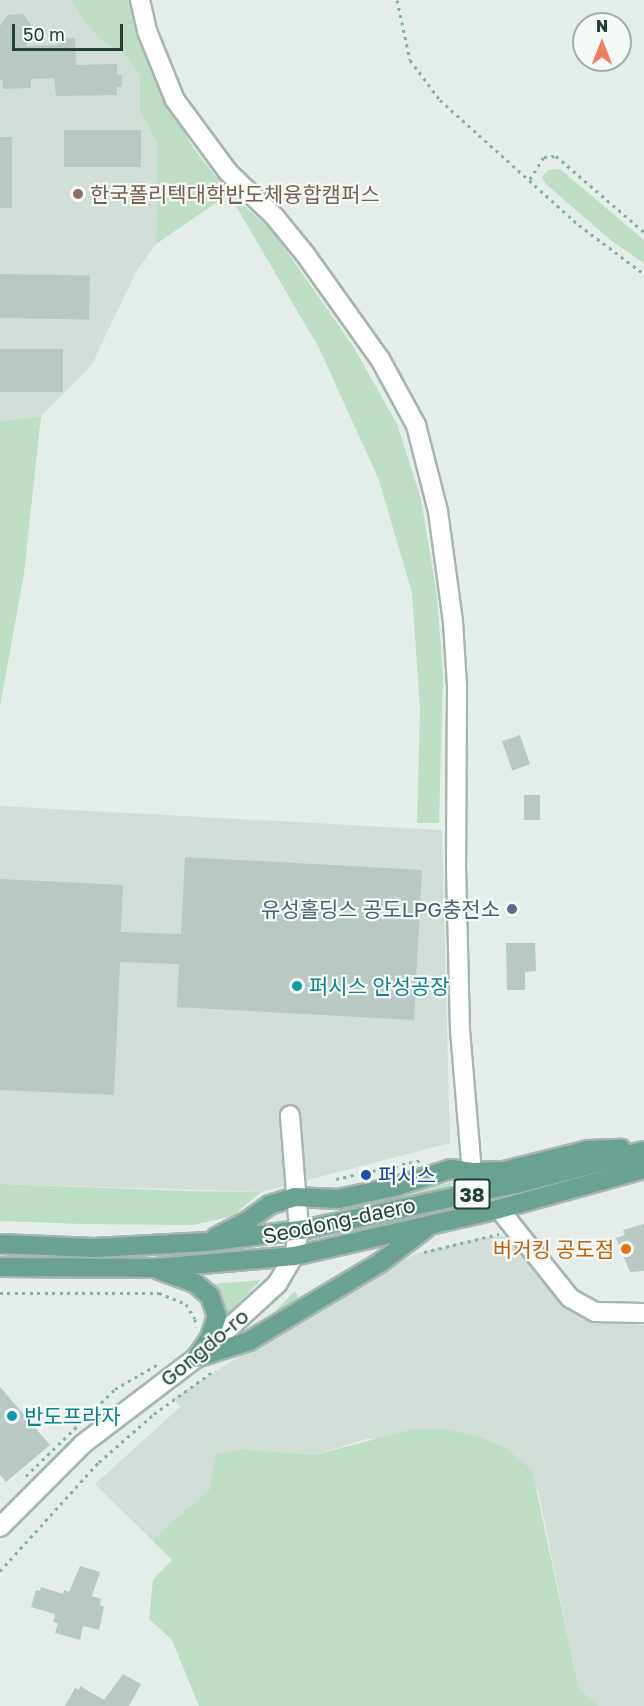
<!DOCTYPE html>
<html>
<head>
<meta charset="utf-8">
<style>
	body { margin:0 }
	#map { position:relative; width:644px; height:1706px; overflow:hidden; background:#e4ede9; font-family:"Golos Text","Noto Sans KR",sans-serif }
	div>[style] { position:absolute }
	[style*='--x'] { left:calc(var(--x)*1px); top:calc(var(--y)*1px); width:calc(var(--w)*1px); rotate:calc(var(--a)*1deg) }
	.built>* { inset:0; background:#d2ddd8 }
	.green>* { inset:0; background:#bddec5 }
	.building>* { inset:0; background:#b9c8c2; transform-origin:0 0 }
	.path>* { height:3px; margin-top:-1.5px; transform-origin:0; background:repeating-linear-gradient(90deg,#85b1a1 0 3px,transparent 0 7.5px) }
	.roads { filter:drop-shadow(2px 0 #a6b5b0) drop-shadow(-2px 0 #a6b5b0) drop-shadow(0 2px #a6b5b0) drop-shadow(0 -2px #a6b5b0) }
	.minor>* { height:18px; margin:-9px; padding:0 9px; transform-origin:9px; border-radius:9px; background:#fff }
	.major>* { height:18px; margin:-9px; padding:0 9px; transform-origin:9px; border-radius:9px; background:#69a292 }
	.dots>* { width:16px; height:16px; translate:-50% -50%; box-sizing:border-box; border:3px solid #f5faf7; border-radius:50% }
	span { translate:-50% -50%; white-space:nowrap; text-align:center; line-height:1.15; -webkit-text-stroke:4.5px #f5faf7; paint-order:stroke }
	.shield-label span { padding:2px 4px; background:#f5faf7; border:2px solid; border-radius:4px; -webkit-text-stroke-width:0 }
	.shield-label { font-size:20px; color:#233f37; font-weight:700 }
	.education-label { font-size:21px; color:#785e54 }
	.left { translate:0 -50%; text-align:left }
	.service-label { font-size:21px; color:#4e5e75 }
	.right { translate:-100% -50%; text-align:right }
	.culture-label { font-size:21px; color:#0d838f }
	.transit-label { font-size:21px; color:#164399 }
	.street-label { font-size:21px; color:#233f37 }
	.food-label { font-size:21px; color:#c56008 }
	.north { position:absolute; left:572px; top:12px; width:60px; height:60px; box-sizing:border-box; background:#f5faf7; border:2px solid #a1afaa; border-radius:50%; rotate:0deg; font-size:16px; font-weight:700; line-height:24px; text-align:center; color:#233f37 }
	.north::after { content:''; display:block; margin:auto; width:21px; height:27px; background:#f07e5f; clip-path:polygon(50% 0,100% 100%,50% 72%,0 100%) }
	.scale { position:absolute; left:12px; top:24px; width:111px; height:27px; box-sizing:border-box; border:3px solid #233f37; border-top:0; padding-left:8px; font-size:18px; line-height:21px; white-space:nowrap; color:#233f37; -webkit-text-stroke:4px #f5faf7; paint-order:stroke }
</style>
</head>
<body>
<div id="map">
	<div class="built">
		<div style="clip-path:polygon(0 0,70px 0,97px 37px,123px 53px,140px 75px,140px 112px,158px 144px,156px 244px,137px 270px,91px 366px,41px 416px,0 421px)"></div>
		<div style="clip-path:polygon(0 806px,442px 830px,450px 1143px,261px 1192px,0 1184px)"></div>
		<div style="clip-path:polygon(511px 1236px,575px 1315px,595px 1322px,644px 1325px,644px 1706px,599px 1706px,579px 1690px,538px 1490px,370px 1438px,315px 1455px,243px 1449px,210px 1489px,152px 1540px,95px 1484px,180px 1407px,174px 1398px,301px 1317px,415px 1254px,484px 1237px)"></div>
	</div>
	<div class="green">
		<div style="clip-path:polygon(70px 0,131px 0,141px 46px,161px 93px,194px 149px,229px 193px,271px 229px,353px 346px,397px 424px,421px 499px,437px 596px,443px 677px,439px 823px,417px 823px,420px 708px,412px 593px,379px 480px,319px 348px,229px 194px,156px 244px,158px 144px,140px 112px,140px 75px,123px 53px,97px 37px)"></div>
		<div style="clip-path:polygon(560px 169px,644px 240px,644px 263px,613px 242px,546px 184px,542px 177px,548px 170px)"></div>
		<div style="clip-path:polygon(41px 416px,24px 573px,0 707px,0 421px)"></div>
		<div style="clip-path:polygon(454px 1182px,447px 1189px,344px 1215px,342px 1206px)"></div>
		<div style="clip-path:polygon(0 1184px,189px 1191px,261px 1192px,233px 1216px,193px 1225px,82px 1224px,0 1221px)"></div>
		<div style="clip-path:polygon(261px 1280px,220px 1323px,198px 1285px)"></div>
		<div style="clip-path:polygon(295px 1291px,300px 1301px,272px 1314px)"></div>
		<div style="clip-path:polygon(441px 1429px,478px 1436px,507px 1449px,532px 1470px,579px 1689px,599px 1706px,199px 1706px,172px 1640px,149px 1619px,153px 1580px,172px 1560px,152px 1540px,210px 1489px,215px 1455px,243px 1449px,315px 1455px,409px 1430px)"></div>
	</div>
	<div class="building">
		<div style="clip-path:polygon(23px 14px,34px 29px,26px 46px,58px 45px,57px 39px,75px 38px,76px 65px,117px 64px,117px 74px,122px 75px,122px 87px,117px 87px,117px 95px,56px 96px,54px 78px,31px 79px,31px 88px,3px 89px,3px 81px,0 80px,0 26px,8px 15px)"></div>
		<div style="left:64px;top:130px;width:77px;height:37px"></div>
		<div style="left:0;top:137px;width:12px;height:71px"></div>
		<div style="left:0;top:274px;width:90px;height:44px;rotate:1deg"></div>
		<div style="left:0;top:349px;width:63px;height:43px"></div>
		<div style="left:520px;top:735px;width:31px;height:19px;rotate:71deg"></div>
		<div style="left:524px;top:795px;width:16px;height:25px"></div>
		<div style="clip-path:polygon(185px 857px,422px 870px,414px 1020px,177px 1007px,179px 964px,120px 962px,114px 1095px,0 1090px,0 879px,123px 885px,121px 932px,181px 934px)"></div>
		<div style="clip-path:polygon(506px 943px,535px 943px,536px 971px,525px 972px,525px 990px,507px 990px)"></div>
		<div style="clip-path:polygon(644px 1224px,644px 1271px,630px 1272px,616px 1238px,625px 1235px,623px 1230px)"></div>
		<div style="clip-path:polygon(0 1387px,50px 1445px,6px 1482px,0 1475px)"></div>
		<div style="clip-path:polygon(80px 1566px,100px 1572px,92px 1596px,101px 1599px,100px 1605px,104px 1607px,99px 1630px,83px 1626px,80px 1640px,55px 1633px,58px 1623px,53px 1622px,55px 1614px,31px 1607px,36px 1590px,40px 1591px,41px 1587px,63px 1594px,64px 1590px,69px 1592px)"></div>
		<div style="clip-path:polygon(123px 1674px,141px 1684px,129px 1706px,65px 1706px,75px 1688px,79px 1690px,80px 1686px,104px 1700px)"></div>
	</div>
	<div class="path">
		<div style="--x:397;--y:0;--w:61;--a:77.8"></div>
		<div style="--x:410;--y:60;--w:50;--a:53.1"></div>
		<div style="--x:440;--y:100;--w:187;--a:42"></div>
		<div style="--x:579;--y:225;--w:81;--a:37"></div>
		<div style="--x:530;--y:179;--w:26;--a:-58"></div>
		<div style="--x:544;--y:157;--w:12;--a:-5"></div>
		<div style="--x:556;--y:156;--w:116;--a:40.8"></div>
		<div style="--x:336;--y:1179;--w:88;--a:-12.5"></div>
		<div style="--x:424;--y:1252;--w:77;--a:-13.5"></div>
		<div style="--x:0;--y:1293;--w:159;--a:0"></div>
		<div style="--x:159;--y:1293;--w:29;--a:22"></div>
		<div style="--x:186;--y:1304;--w:17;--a:59"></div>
		<div style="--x:195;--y:1319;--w:8;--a:83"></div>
		<div style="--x:26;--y:1476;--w:124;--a:-44.3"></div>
		<div style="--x:115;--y:1389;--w:52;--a:-30"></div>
		<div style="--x:0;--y:1571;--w:147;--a:-47.8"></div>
		<div style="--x:99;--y:1462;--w:73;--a:-41.1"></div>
		<div style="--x:154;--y:1414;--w:75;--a:-35.8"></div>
	</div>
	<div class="roads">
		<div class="minor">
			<div style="--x:140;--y:0;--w:32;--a:77"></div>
			<div style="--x:147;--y:31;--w:74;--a:67.9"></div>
			<div style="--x:175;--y:100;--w:89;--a:53.6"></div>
			<div style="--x:228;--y:172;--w:64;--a:43.7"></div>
			<div style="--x:274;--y:216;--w:49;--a:50.8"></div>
			<div style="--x:305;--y:254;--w:129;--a:54.5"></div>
			<div style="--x:380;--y:359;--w:75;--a:61.4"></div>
			<div style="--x:416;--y:425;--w:89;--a:75.7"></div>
			<div style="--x:438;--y:511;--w:112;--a:82.3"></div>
			<div style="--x:453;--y:622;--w:64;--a:86.4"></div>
			<div style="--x:457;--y:686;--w:180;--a:90.3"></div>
			<div style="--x:456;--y:866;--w:164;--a:88.6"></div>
			<div style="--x:460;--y:1030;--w:143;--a:85.2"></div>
			<div style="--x:499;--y:1209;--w:114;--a:51.4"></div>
			<div style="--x:570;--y:1298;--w:29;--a:29"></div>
			<div style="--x:595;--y:1312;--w:49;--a:1.2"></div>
			<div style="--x:0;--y:1527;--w:117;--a:-45"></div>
			<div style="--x:83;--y:1444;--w:142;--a:-37.3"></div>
			<div style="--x:196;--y:1358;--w:110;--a:-42.4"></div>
			<div style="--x:277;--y:1284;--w:33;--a:-59"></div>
			<div style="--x:294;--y:1256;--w:26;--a:-79"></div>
			<div style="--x:299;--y:1230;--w:115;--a:-94.5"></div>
		</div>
		<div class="major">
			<div style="--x:216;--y:1237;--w:34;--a:-27"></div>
			<div style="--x:246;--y:1222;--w:29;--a:-36"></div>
			<div style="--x:269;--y:1205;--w:27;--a:-17"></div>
			<div style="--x:295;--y:1197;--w:43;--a:2.7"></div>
			<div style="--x:338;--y:1199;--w:57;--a:-12.1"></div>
			<div style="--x:394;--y:1187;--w:60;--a:-17.5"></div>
			<div style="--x:451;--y:1169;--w:21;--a:8"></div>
			<div style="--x:472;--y:1172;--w:32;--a:-2"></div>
			<div style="--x:504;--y:1171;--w:87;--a:-14"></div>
			<div style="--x:588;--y:1150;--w:33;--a:-2"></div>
			<div style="--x:0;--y:1244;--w:94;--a:2.4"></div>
			<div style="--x:94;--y:1248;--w:113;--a:-3"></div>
			<div style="--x:207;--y:1242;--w:101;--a:-7.4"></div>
			<div style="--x:307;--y:1229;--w:214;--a:-12.2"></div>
			<div style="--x:516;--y:1184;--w:132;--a:-14.5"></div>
			<div style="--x:0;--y:1267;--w:155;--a:0.4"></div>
			<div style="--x:155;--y:1268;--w:140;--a:-4.9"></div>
			<div style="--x:294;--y:1256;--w:210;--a:-12.9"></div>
			<div style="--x:499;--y:1209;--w:150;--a:-15.4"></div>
			<div style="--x:159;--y:1270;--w:38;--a:20"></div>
			<div style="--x:195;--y:1283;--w:20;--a:41"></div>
			<div style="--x:210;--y:1296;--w:21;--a:71"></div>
			<div style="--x:217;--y:1316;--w:23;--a:108"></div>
			<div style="--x:210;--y:1338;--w:24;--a:125"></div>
			<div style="--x:196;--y:1358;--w:56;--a:-17.8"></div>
			<div style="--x:249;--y:1341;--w:154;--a:-30.9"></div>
			<div style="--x:381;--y:1262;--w:55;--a:-36.9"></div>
		</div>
	</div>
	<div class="dots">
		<div style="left:78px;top:194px;background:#8d6e63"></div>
		<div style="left:512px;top:909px;background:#5c6f8a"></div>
		<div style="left:297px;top:986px;background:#0f9aa8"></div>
		<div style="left:366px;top:1175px;background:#1a4fb4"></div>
		<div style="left:626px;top:1249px;background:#e8710a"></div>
		<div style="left:12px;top:1416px;background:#0f9aa8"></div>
	</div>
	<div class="shield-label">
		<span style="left:472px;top:1194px">38</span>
	</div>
	<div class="education-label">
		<span class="left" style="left:90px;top:194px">한국폴리텍대학반도체융합캠퍼스</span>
	</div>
	<div class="service-label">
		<span class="right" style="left:500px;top:909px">유성홀딩스 공도LPG충전소</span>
	</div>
	<div class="culture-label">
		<span class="left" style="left:309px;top:986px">퍼시스 안성공장</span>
		<span class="left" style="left:24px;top:1416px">반도프라자</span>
	</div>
	<div class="transit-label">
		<span class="left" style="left:378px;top:1175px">퍼시스</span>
	</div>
	<div class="street-label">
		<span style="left:339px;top:1220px;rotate:-12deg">Seodong-daero</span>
		<span style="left:204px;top:1347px;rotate:-40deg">Gongdo-ro</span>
	</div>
	<div class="food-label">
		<span class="right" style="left:614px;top:1249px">버거킹 공도점</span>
	</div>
	<div class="north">N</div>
	<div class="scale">50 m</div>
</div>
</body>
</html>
